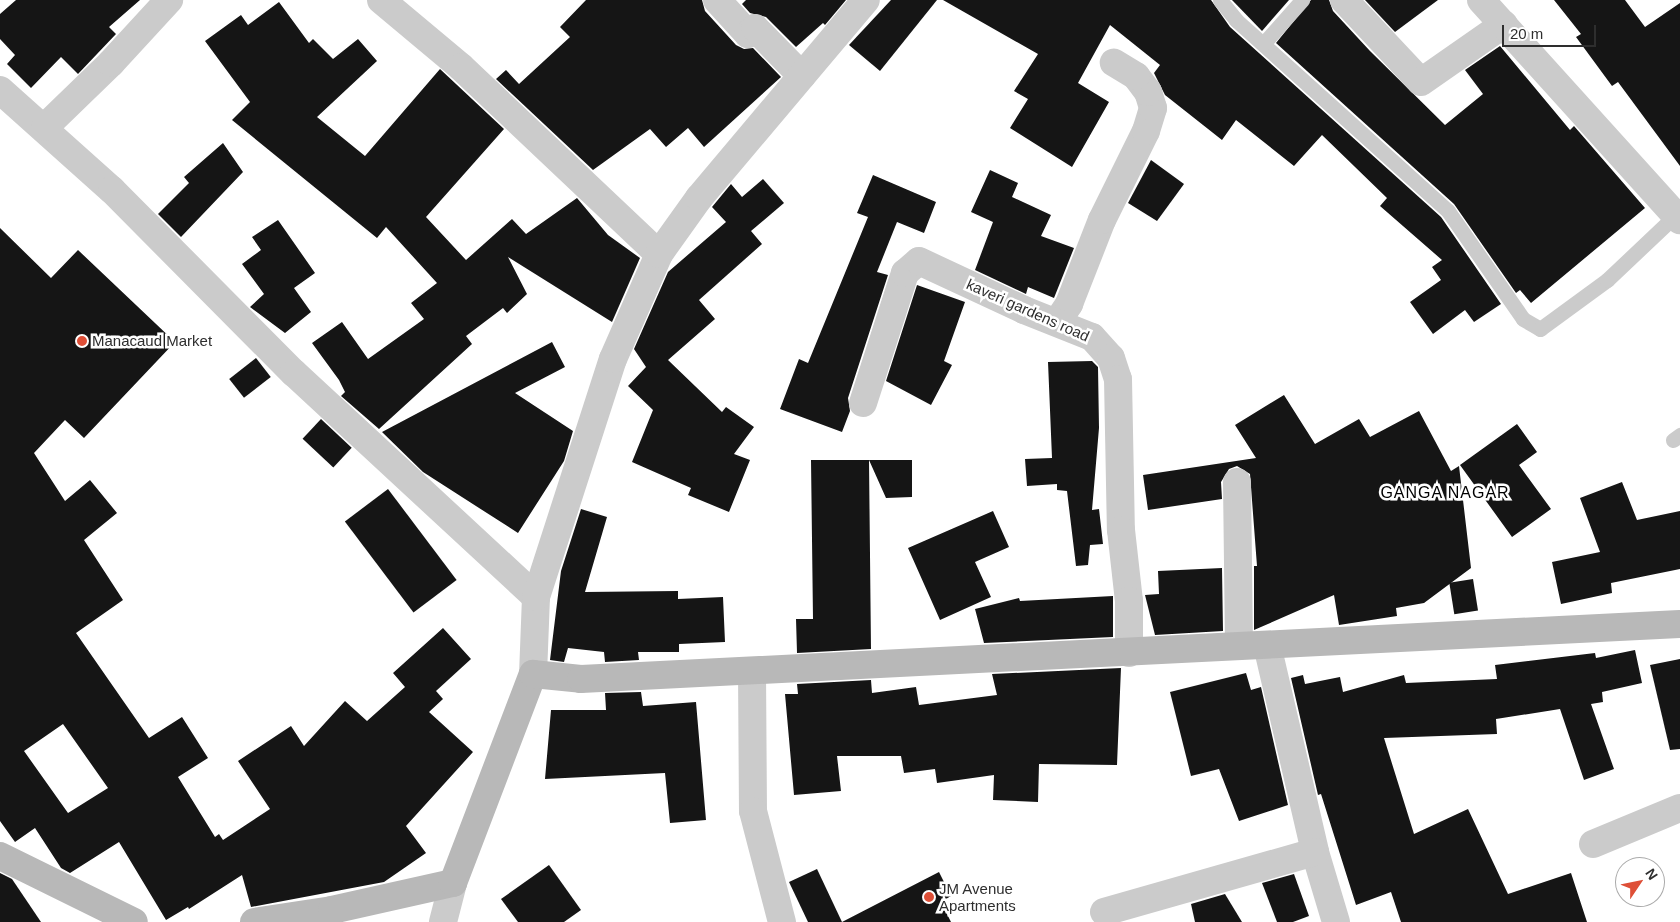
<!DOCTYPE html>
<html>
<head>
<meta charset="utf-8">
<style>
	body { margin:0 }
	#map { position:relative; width:1680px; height:922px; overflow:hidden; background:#fff; font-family:Helvetica,sans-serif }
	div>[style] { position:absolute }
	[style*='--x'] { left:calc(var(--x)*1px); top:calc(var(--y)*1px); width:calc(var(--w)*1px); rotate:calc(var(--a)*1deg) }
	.building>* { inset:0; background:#151515; transform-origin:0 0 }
	.lane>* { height:15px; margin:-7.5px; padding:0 7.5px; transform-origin:7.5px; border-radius:7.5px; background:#cbcbcb }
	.street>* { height:28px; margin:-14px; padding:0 14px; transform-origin:14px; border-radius:14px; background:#cbcbcb }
	.secondary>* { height:28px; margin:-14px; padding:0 14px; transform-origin:14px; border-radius:14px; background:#b8b8b8 }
	.dots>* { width:14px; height:14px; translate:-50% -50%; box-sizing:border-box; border:2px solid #fff; border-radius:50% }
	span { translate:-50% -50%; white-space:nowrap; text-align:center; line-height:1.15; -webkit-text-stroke:5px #fff; paint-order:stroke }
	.street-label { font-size:15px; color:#2e2e2e }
	.poi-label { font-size:15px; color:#2e2e2e }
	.left { translate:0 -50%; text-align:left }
	.neighbourhood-label { font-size:16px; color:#000; letter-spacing:1px }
	.north { position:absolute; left:1615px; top:857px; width:50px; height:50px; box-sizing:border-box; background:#fff; border:1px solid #ababab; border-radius:50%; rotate:56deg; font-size:14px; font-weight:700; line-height:20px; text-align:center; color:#2e2e2e }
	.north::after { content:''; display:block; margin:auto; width:18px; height:22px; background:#de4f37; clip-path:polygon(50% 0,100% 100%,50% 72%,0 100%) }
	.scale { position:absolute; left:1502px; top:25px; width:94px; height:22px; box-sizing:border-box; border:2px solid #2e2e2e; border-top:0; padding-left:6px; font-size:15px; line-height:18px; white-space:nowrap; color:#2e2e2e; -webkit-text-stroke:4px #fff; paint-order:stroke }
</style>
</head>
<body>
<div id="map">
	<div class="building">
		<div style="clip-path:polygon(16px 0,140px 0,109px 27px,116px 34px,78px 74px,61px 57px,31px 88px,7px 64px,15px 55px,0 39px,0 14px)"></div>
		<div style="clip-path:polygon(586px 0,702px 0,705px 11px,736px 45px,744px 49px,753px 48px,781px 77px,704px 147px,688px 128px,666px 147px,650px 129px,593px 170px,496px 79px,506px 70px,519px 84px,570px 37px,560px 27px)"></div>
		<div style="clip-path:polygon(746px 0,846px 0,825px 25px,823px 23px,796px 47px,766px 17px,750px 13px,742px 4px)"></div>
		<div style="clip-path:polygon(891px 0,937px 0,880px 71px,849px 45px)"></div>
		<div style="clip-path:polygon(943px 0,1211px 0,1230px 27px,1441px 217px,1501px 304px,1474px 322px,1465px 310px,1433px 334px,1410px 302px,1441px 280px,1432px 267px,1442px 260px,1380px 206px,1387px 198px,1322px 135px,1294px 166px,1236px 120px,1222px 140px,1165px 95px,1154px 73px,1160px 65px,1110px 25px,1078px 83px,1109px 102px,1072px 167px,1010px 128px,1028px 99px,1014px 91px,1038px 54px)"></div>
		<div style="clip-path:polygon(1232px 0,1289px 0,1262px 31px)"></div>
		<div style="clip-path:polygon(1311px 0,1329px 0,1333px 11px,1370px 51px,1445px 125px,1483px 94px,1465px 70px,1500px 46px,1570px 130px,1574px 126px,1645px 208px,1531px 303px,1520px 290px,1516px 293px,1454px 204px,1276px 43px)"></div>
		<div style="clip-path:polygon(1365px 0,1438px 0,1395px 32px)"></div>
		<div style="clip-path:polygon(1554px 0,1625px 0,1645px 27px,1680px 3px,1680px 166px,1618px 82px,1612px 86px,1576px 37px,1581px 34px)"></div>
		<div style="clip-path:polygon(279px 2px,309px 43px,313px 39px,333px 59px,358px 39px,377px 61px,317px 117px,365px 156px,440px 69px,504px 129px,426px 217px,466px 260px,512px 219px,526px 234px,577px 198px,608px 235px,640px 258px,612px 322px,508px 257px,527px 294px,507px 313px,503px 308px,466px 336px,472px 344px,379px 429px,341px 396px,345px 392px,339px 380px,312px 343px,342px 322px,368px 359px,424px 319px,411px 303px,437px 283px,386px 227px,377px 238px,232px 120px,250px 102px,205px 41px,241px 15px,248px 25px)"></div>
		<div style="clip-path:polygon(223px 143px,243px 172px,181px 237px,158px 214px,189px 183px,184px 177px)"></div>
		<div style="clip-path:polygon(1151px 160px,1184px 184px,1157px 221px,1128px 203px)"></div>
		<div style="clip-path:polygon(990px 170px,1018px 183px,1012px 197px,1051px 215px,1041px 236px,1074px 248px,1054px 298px,1028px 287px,1026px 294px,975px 270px,993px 222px,971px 212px)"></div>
		<div style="clip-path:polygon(873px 175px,936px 202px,924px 233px,897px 222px,877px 272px,888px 275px,848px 398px,850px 411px,842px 432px,780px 409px,799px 359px,808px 363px,868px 217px,857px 213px)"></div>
		<div style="clip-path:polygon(763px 179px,784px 203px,751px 231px,762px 244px,699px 300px,715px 319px,668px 360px,722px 412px,726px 407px,754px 427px,734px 454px,750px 460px,729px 512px,688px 495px,691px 488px,632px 462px,653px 410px,628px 386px,646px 367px,634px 349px,668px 272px,726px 222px,712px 207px,731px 184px,742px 197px)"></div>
		<div style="clip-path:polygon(278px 220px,315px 273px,294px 288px,311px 312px,285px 333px,250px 307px,264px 294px,242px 264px,261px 250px,252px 237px)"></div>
		<div style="clip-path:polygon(evenodd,0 228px,51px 278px,78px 250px,175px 342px,84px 438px,65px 420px,34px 453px,65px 501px,90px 480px,117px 513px,84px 540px,123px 600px,76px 633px,149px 738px,182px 717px,208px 758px,178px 777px,215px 837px,219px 834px,223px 840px,270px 809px,238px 761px,291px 726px,304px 746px,345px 701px,367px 721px,405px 687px,393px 673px,443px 628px,471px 659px,436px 691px,443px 699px,429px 712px,473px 752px,406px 826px,426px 853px,384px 882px,251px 907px,242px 875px,189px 909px,188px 907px,166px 920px,119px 842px,70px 873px,61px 868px,35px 828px,15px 842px,0 821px,0 228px,63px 724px,108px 788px,68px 813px,24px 751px,63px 724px)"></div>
		<div style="clip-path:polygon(917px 285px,965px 302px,944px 361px,952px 365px,931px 405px,886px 381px)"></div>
		<div style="clip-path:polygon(552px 342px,565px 367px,515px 393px,573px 431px,564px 461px,518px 533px,423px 472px,382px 432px)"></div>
		<div style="left:256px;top:358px;width:24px;height:34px;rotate:52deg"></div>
		<div style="clip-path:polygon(1092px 361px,1098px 367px,1099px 428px,1092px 510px,1099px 509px,1103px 544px,1090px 545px,1088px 565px,1076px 566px,1067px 491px,1057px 490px,1057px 484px,1027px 486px,1025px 459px,1052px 458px,1048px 362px)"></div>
		<div style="clip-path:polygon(1284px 395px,1315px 444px,1359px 419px,1370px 437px,1419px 411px,1451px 471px,1459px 466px,1471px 568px,1424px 603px,1396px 608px,1397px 616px,1339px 625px,1334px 595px,1254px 630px,1254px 566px,1257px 566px,1250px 474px,1237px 466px,1229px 469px,1221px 482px,1222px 499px,1148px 510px,1143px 475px,1256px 458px,1235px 425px)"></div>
		<div style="left:321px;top:419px;width:42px;height:27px;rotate:43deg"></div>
		<div style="clip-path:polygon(1517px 424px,1537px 452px,1519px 465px,1551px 509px,1512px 537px,1460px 465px)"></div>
		<div style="clip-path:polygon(811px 460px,912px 460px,912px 497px,886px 498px,869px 460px,871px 649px,797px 653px,796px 619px,813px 619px)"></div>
		<div style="clip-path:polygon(1622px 482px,1637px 520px,1680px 511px,1680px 569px,1611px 583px,1612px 593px,1561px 604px,1552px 562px,1600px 552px,1580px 498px)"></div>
		<div style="left:388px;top:489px;width:114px;height:54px;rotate:53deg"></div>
		<div style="clip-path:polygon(581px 509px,607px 517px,585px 592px,678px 591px,678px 599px,723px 597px,725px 642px,679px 644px,679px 652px,638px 652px,639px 660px,605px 662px,604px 652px,568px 648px,564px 662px,550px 660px,561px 571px)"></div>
		<div style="clip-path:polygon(993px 511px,1009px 547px,975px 562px,991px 597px,940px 620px,908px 548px)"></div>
		<div style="clip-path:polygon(1222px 568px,1223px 631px,1155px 635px,1145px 595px,1159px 594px,1158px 571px)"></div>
		<div style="left:1473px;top:579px;width:32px;height:24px;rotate:81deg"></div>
		<div style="clip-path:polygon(1113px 596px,1113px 637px,984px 643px,975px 609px,1019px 598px,1020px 601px)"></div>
		<div style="clip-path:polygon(1635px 650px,1642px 683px,1602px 692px,1603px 702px,1591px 704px,1614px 769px,1584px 780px,1560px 709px,1496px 719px,1497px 734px,1384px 738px,1414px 834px,1468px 809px,1508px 894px,1571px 873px,1587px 922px,1401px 922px,1391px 892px,1356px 905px,1321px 794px,1318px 795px,1291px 678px,1303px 675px,1305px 684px,1340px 677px,1343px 692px,1404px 675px,1406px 683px,1497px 679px,1495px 665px,1595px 653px,1596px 658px)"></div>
		<div style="clip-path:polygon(1680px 659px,1680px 749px,1670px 750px,1650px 665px)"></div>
		<div style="clip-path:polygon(1121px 668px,1117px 765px,1039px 764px,1038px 802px,993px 800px,994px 775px,937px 783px,935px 769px,904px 773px,901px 756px,837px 756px,841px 791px,794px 795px,785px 694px,798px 694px,797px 684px,871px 680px,872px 693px,916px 687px,919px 705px,997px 695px,992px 674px)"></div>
		<div style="clip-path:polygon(1246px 673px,1251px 690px,1261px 687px,1288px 805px,1239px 821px,1219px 769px,1191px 776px,1170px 692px)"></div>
		<div style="clip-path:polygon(641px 692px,643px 706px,696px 702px,706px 820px,670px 823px,665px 773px,545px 779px,551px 710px,606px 710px,605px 693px)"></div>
		<div style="clip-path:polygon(549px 865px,581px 910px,564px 922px,518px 922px,501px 899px)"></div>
		<div style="clip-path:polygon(817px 869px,842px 922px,808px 922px,789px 882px)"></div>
		<div style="clip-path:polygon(939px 872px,951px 896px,941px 902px,951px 922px,842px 922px)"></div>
		<div style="clip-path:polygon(0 873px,12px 879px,41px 922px,0 922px)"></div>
		<div style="clip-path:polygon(1294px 874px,1309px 916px,1293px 922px,1277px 922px,1262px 883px)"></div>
		<div style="clip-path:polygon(1225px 894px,1242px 922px,1195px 922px,1191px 904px)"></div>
	</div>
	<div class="lane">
		<div style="--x:1220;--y:0;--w:26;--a:51"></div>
		<div style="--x:1236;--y:20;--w:285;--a:42"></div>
		<div style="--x:1448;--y:211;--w:131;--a:55.2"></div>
		<div style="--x:1523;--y:319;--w:20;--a:30"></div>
		<div style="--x:1540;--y:329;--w:83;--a:-36.2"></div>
		<div style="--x:1607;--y:280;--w:100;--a:-43.4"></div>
		<div style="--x:1263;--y:44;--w:59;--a:-48.4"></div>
		<div style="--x:1673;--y:440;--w:9;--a:-36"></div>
	</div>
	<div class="street">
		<div style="--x:381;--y:0;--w:104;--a:39.9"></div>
		<div style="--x:461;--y:67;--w:272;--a:43.4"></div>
		<div style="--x:717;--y:0;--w:46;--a:47.6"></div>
		<div style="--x:748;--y:34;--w:9;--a:-41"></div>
		<div style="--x:755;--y:28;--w:67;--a:45.6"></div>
		<div style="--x:1344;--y:0;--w:112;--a:46.8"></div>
		<div style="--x:1421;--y:82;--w:101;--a:-34.9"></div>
		<div style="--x:1481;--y:0;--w:297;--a:47.9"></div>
		<div style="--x:0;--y:90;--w:150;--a:41.8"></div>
		<div style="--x:112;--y:190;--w:258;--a:45.2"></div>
		<div style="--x:294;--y:373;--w:330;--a:42.8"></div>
		<div style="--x:536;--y:597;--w:77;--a:92.2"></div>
		<div style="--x:45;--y:127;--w:92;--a:-44.1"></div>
		<div style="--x:111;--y:63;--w:86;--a:-47.4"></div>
		<div style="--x:1057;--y:322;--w:22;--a:-56"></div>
		<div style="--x:1069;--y:304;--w:90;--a:-68.6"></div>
		<div style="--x:1102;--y:220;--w:99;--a:-63.7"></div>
		<div style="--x:1146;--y:131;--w:24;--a:-73"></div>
		<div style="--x:1153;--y:108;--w:17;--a:-107"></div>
		<div style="--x:1148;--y:92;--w:20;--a:-127"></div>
		<div style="--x:1136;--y:76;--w:26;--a:-149"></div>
		<div style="--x:863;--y:403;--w:137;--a:-72.1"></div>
		<div style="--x:905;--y:273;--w:18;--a:-41"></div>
		<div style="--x:919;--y:261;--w:116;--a:25"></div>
		<div style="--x:1024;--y:310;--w:73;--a:21.7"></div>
		<div style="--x:1092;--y:337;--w:28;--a:48"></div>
		<div style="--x:1111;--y:358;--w:22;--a:72"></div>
		<div style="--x:1118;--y:379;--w:151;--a:88.9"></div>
		<div style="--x:1121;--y:530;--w:71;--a:83.6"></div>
		<div style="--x:1129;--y:601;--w:52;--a:90"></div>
		<div style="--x:1237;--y:482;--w:164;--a:89.3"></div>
		<div style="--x:536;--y:597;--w:250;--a:-72.1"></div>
		<div style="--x:613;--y:359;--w:115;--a:-66.3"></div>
		<div style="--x:659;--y:254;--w:69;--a:-54.5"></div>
		<div style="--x:699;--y:198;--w:259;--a:-49.9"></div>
		<div style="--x:1267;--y:645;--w:212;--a:76.9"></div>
		<div style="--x:1315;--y:852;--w:73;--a:73.3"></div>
		<div style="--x:752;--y:671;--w:140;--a:89.6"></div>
		<div style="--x:753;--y:811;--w:115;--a:75.4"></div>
		<div style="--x:1593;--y:844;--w:94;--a:-22.5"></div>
		<div style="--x:1104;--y:912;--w:219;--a:-15.9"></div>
		<div style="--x:443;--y:922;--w:40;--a:-75.6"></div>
	</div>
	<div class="secondary">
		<div style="--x:0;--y:856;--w:149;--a:26.2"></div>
		<div style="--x:254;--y:922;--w:79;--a:-8.7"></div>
		<div style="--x:332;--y:910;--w:124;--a:-12.6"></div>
		<div style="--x:453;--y:883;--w:224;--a:-69.1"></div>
		<div style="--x:533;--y:674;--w:48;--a:5.9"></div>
		<div style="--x:581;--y:679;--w:1100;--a:-2.87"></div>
	</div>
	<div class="dots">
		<div style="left:82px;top:341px;background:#de4f37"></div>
		<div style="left:929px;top:897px;background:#de4f37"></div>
	</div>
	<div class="street-label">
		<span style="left:1028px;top:310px;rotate:24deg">kaveri gardens road</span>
	</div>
	<div class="poi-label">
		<span class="left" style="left:92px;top:341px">Manacaud Market</span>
		<span class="left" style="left:939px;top:897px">JM Avenue<br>Apartments</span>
	</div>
	<div class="neighbourhood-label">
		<span style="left:1445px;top:493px">GANGA NAGAR</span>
	</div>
	<div class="north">N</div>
	<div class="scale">20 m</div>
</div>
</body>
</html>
